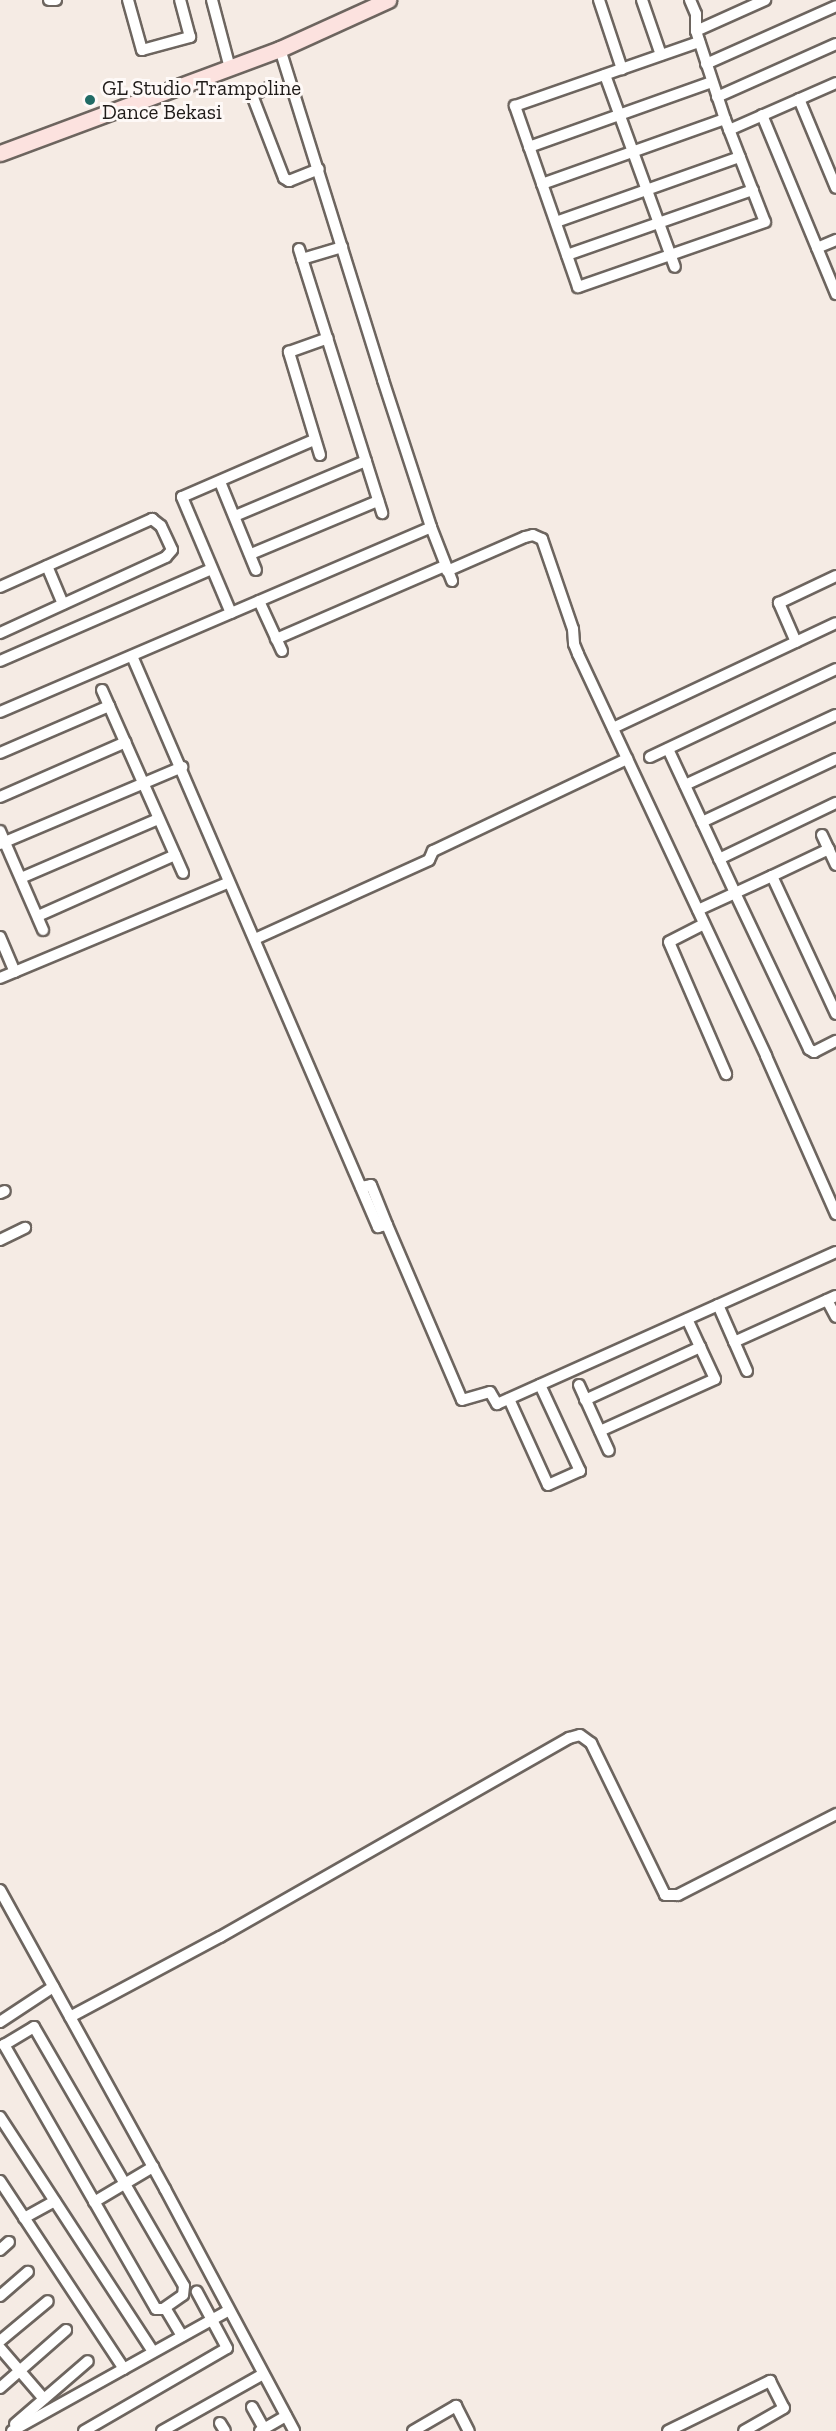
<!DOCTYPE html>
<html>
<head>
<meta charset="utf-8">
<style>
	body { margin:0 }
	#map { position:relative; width:836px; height:2431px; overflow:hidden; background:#f5ebe4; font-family:"Zilla Slab",serif }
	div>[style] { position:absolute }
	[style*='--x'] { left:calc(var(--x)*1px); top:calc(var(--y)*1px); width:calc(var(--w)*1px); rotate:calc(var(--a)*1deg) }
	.roads { filter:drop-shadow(2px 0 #6d655f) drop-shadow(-2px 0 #6d655f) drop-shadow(0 2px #6d655f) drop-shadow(0 -2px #6d655f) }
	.street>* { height:10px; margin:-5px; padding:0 5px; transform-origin:5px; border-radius:5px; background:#fff }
	.secondary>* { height:15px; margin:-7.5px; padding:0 7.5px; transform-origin:7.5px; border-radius:7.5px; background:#fce2df }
	.dots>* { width:16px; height:16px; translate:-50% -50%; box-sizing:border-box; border:3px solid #fef9f7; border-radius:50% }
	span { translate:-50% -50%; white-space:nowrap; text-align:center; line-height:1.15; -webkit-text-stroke:6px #fef9f7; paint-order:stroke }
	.poi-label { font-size:21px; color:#201c1a }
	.left { translate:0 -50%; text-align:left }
</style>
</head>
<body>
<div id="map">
	<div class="roads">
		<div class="street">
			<div style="--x:49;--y:0;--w:7;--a:0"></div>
			<div style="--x:128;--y:0;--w:52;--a:74.4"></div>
			<div style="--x:142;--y:50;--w:50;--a:-15.2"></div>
			<div style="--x:190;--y:37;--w:38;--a:-105"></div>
			<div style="--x:212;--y:0;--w:70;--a:75.2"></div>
			<div style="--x:599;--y:0;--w:73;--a:71.6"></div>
			<div style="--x:642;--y:0;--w:58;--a:70.9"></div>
			<div style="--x:690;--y:0;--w:15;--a:67"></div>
			<div style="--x:696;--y:14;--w:17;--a:90"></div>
			<div style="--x:696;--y:31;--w:93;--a:71.8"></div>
			<div style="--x:725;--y:119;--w:110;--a:68.8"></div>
			<div style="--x:765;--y:222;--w:198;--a:160.8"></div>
			<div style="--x:578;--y:287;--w:192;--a:-109.2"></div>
			<div style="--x:515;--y:106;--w:195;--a:-19.2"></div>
			<div style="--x:696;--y:31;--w:76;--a:-24.2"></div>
			<div style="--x:280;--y:49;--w:347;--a:72.7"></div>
			<div style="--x:383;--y:380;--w:155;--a:71.9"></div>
			<div style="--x:431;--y:527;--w:58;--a:68.7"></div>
			<div style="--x:706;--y:64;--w:142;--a:-24"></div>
			<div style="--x:605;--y:75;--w:204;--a:70"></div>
			<div style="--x:268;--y:88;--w:17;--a:156"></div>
			<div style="--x:252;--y:95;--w:89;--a:68.9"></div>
			<div style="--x:284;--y:178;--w:6;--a:31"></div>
			<div style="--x:289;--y:181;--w:32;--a:-22"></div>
			<div style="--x:717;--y:97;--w:130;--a:-24"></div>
			<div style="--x:799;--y:99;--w:96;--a:67.4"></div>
			<div style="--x:762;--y:115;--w:194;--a:67.5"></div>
			<div style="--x:729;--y:130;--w:117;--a:-23.7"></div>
			<div style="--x:529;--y:147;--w:194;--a:-19.6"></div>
			<div style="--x:542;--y:184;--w:194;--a:-19.6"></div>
			<div style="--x:556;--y:222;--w:195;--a:-19.5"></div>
			<div style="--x:817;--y:248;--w:21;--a:-23"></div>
			<div style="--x:299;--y:249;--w:277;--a:72.5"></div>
			<div style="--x:567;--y:255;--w:197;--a:-19.3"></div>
			<div style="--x:302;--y:259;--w:42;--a:-16.7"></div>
			<div style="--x:320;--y:455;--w:108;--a:-106.8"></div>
			<div style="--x:289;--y:352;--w:41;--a:-19.7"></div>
			<div style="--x:220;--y:482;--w:95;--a:67.8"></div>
			<div style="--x:235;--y:516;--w:142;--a:-22.8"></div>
			<div style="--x:251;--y:554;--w:138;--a:-22.7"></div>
			<div style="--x:47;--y:566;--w:41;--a:67.2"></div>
			<div style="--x:447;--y:571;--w:85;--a:-23.6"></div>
			<div style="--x:525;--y:537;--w:8;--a:-14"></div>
			<div style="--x:533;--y:535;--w:10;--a:24"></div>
			<div style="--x:542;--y:539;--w:95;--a:71"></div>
			<div style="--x:573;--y:629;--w:15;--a:86"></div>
			<div style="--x:574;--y:644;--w:11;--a:68"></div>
			<div style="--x:578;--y:654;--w:444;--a:64.9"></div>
			<div style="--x:766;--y:1056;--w:173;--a:66.1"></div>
			<div style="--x:0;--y:587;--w:167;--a:-24.1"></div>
			<div style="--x:152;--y:519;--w:11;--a:38"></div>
			<div style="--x:161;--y:526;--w:26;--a:65"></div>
			<div style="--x:172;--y:550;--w:9;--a:131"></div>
			<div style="--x:166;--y:557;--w:183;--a:155.4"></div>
			<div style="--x:259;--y:601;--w:55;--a:65.3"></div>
			<div style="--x:231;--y:613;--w:126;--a:-112.9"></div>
			<div style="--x:182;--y:497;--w:144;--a:-23.4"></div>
			<div style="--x:276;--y:639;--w:184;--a:-23.4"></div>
			<div style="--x:796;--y:642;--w:43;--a:-113.6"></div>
			<div style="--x:779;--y:603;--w:63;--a:-25.3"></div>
			<div style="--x:132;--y:656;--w:622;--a:66.69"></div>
			<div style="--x:378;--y:1227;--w:9;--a:-13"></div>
			<div style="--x:387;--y:1225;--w:190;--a:66.8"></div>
			<div style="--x:462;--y:1400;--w:29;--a:-16"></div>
			<div style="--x:490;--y:1392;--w:14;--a:60"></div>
			<div style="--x:497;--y:1404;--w:242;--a:-24.1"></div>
			<div style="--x:0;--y:661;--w:231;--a:-23.5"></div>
			<div style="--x:102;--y:690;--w:200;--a:66.1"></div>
			<div style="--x:0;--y:712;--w:469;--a:-23.2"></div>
			<div style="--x:613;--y:728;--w:246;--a:-25.2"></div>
			<div style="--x:668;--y:749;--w:159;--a:65"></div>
			<div style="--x:735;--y:893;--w:41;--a:-24.7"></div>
			<div style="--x:772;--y:876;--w:152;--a:65.1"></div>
			<div style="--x:0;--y:753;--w:119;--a:-23.3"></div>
			<div style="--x:650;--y:757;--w:206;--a:-25.3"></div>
			<div style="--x:685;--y:785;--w:166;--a:-24.9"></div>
			<div style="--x:0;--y:797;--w:137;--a:-23.6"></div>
			<div style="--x:702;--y:822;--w:148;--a:-25.2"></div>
			<div style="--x:0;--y:831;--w:108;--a:66.5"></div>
			<div style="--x:822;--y:835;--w:33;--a:65"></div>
			<div style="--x:0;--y:844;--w:198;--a:-22.9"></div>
			<div style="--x:719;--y:859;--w:130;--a:-25.6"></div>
			<div style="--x:772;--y:876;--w:63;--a:-25.3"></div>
			<div style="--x:21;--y:878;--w:149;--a:-23.3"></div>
			<div style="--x:698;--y:910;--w:41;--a:-24.7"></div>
			<div style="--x:735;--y:893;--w:173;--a:64.6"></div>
			<div style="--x:809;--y:1049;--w:6;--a:31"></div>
			<div style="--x:814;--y:1052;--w:25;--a:-27"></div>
			<div style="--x:38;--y:916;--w:150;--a:-24"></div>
			<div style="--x:704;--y:924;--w:39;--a:153"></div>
			<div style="--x:669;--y:942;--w:144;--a:66.6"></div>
			<div style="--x:0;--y:937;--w:38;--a:67"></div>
			<div style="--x:255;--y:939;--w:191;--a:-24.4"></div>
			<div style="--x:429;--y:860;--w:10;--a:-66"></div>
			<div style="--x:433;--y:851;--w:215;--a:-25.4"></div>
			<div style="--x:0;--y:978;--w:248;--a:-22.7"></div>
			<div style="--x:361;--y:1187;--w:10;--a:-11"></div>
			<div style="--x:371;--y:1185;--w:43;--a:68.2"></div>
			<div style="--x:0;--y:1193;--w:5;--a:-22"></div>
			<div style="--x:0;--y:1240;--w:28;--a:-26"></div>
			<div style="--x:827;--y:1300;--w:19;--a:62"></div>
			<div style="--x:734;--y:1342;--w:112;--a:-24.3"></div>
			<div style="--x:747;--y:1371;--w:72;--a:-113.7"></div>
			<div style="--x:718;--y:1305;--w:129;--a:-24.2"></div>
			<div style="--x:579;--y:1385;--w:72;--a:65.6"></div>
			<div style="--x:509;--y:1399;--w:94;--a:65.6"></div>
			<div style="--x:548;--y:1485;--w:35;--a:-24"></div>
			<div style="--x:580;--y:1471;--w:95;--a:-114.9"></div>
			<div style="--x:585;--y:1400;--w:127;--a:-24.7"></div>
			<div style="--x:600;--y:1431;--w:126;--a:-24.3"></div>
			<div style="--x:715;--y:1379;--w:66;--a:-115"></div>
			<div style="--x:0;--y:1890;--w:342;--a:61.1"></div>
			<div style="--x:165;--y:2189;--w:274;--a:61.9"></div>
			<div style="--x:70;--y:2017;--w:170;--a:-28.1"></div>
			<div style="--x:220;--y:1937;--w:402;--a:-29.7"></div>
			<div style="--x:569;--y:1738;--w:11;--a:-15"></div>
			<div style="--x:580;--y:1735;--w:14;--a:36"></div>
			<div style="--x:591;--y:1743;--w:169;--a:64"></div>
			<div style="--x:665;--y:1895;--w:13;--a:0"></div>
			<div style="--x:678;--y:1895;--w:178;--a:-27.1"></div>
			<div style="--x:0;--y:2022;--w:64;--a:-33.4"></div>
			<div style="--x:34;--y:2027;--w:299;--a:59.9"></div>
			<div style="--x:184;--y:2286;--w:9;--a:96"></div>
			<div style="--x:183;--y:2295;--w:24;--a:145"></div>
			<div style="--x:163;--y:2309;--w:7;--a:180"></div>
			<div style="--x:156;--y:2309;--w:305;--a:-119.9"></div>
			<div style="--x:4;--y:2045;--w:35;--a:-31"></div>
			<div style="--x:0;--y:2117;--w:280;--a:56.9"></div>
			<div style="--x:0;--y:2181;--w:225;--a:56.6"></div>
			<div style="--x:94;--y:2202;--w:69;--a:-30.7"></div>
			<div style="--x:24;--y:2218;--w:35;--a:-29"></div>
			<div style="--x:0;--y:2250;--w:12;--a:-42"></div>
			<div style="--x:0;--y:2296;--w:37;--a:-41"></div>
			<div style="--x:167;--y:2311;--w:29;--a:59"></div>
			<div style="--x:0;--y:2341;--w:62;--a:-39.8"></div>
			<div style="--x:0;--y:2348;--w:67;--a:49.2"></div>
			<div style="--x:0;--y:2388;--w:88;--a:-41.3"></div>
			<div style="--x:252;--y:2407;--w:25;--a:61"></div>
			<div style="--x:220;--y:2423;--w:9;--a:58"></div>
			<div style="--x:15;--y:2424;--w:96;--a:-40.8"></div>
			<div style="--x:12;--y:2431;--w:247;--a:-29.1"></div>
			<div style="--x:84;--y:2431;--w:165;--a:-30.1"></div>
			<div style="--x:227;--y:2348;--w:64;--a:-118.2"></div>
			<div style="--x:162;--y:2431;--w:116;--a:-29.4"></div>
			<div style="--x:260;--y:2431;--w:30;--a:-30"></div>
			<div style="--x:413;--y:2431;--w:50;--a:-30.2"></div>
			<div style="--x:456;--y:2406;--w:28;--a:63"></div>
			<div style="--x:668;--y:2431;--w:114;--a:-26.1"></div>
			<div style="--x:770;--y:2381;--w:30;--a:63"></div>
			<div style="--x:784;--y:2408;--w:46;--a:150.1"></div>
		</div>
		<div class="secondary">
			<div style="--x:0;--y:153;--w:299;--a:-20.4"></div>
			<div style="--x:280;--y:49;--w:119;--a:-24.4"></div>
		</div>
	</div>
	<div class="dots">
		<div style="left:90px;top:100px;background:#206b65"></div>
	</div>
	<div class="poi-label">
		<span class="left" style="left:102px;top:100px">GL Studio Trampoline<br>Dance Bekasi</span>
	</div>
</div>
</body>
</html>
